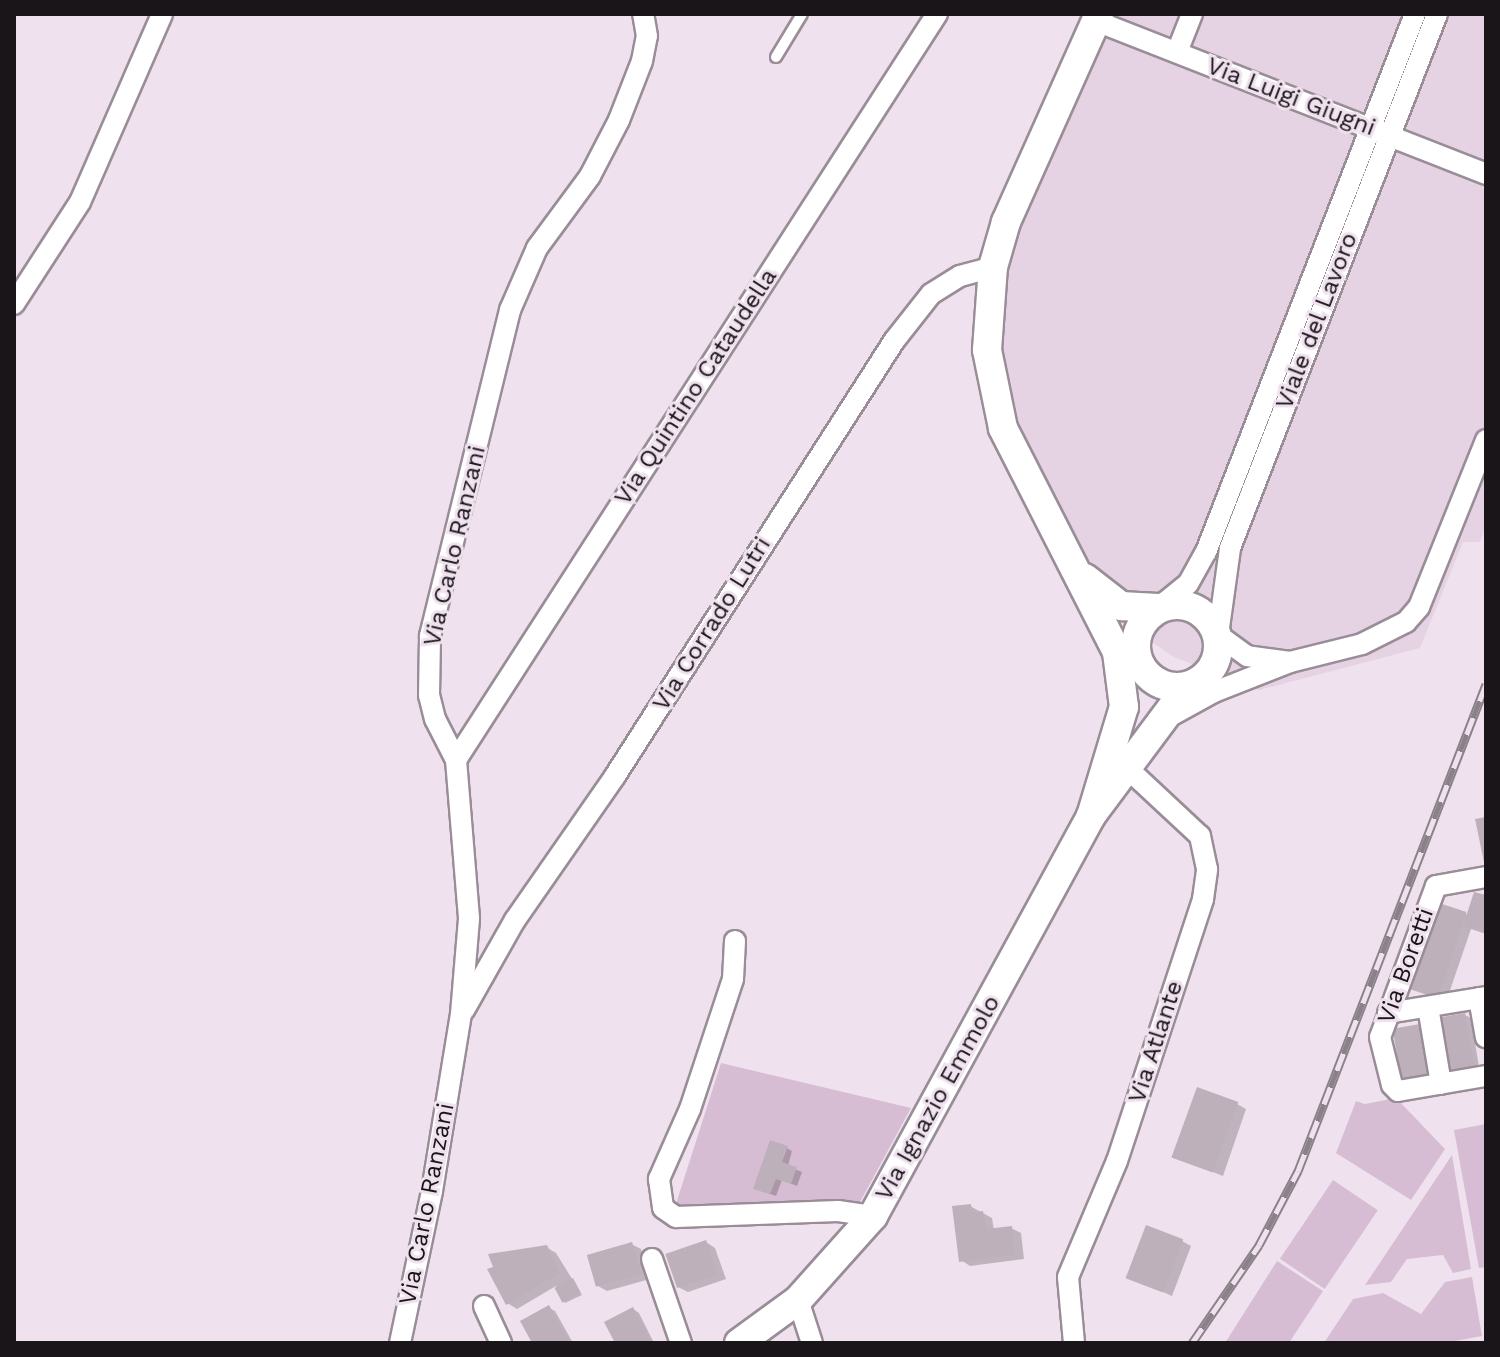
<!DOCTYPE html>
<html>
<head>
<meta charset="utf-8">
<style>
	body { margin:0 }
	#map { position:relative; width:1500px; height:1357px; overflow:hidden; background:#efe2ee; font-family:"Work Sans",sans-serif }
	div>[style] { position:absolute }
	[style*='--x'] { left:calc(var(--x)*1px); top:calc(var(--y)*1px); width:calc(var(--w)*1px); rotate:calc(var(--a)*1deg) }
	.built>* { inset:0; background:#e5d2e3 }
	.green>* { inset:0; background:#d7bdd4; transform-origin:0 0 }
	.shadow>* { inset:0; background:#0003 }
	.building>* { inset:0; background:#bdb0bb; transform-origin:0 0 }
	.roads { filter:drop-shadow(2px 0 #998d98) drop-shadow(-2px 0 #998d98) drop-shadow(0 2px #998d98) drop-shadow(0 -2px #998d98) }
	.lane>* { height:10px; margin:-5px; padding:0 5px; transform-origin:5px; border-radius:5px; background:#fff }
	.street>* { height:20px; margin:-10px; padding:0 10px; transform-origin:10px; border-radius:10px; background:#fff }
	.secondary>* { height:28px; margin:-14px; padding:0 14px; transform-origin:14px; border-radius:14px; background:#fff }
	.secondary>.ring { margin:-14px; padding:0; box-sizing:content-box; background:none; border:28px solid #fff; border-radius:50% }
	.rail>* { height:9px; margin-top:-4.5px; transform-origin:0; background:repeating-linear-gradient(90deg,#efe2ee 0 18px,#8a8189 0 36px); box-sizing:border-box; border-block:2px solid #8a8189 }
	span { translate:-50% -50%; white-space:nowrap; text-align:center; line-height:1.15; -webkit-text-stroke:6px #efe2ee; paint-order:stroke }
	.street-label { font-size:24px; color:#191519 }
	.frame { position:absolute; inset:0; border:16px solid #191519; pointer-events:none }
</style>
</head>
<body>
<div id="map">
	<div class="built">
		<div style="clip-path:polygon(1115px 14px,1486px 14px,1486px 526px,1480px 542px,1463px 542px,1420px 648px,1259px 690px,1174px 657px,1122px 622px,1044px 491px,1018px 434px,998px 349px,1003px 284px,1017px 231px)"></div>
	</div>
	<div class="green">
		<div style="clip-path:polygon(721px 1063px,911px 1108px,860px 1202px,674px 1210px)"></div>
		<div style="clip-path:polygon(1396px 1098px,1445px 1149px,1411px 1200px,1336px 1153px,1356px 1101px,1365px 1104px)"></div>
		<div style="clip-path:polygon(1486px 1124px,1486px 1267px,1479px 1268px,1454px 1130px)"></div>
		<div style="clip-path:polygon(1452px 1155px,1471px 1269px,1453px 1273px,1443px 1255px,1407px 1259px,1391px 1282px,1365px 1285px)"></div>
		<div style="left:1333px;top:1180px;width:54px;height:95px;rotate:34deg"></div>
		<div style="clip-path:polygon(1277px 1261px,1323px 1291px,1289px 1343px,1225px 1343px)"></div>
		<div style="clip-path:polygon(1472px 1277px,1482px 1336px,1445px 1343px,1324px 1343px,1353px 1299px,1383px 1293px,1421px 1314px,1445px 1282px)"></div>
	</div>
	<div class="shadow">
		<div style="clip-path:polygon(1486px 898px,1486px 934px,1471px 929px,1446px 1002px,1409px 987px,1437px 904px,1469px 915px)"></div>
		<div style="clip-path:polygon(1465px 1015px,1471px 1018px,1480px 1073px,1456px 1076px)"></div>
		<div style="clip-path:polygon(1419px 1026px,1425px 1030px,1434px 1077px,1409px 1081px,1403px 1078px)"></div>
		<div style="clip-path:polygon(1237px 1104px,1246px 1109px,1223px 1176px,1172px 1156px)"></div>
		<div style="clip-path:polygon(787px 1148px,792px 1151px,788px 1166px,802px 1172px,797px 1186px,782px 1180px,776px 1196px,761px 1191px)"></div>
		<div style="clip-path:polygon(970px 1206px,992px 1218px,994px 1230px,1011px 1228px,1021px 1233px,1024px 1259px,970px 1266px,961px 1260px)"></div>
		<div style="clip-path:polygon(1182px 1241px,1191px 1246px,1172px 1296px,1128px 1277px)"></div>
		<div style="clip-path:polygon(706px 1242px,715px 1248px,726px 1279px,688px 1292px,678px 1287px)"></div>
		<div style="clip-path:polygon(631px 1244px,641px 1249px,650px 1279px,607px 1291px,598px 1286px)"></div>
		<div style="clip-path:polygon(546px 1247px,556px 1253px,582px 1295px,565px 1303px,556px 1286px,517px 1309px,507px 1303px,496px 1269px)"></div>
		<div style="clip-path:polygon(549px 1308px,555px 1311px,573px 1343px,535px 1343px,523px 1322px)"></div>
		<div style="clip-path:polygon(633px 1309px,639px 1313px,654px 1343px,617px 1343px)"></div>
	</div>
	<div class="building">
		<div style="clip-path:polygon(1486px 817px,1486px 867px,1485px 867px,1475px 819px)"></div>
		<div style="clip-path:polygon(1474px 892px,1486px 895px,1486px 933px,1463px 926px)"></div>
		<div style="left:1436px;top:902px;width:32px;height:91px;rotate:18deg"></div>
		<div style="left:1465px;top:1013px;width:58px;height:25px;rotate:80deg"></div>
		<div style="left:1420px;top:1024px;width:51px;height:28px;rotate:80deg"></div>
		<div style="left:1197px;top:1087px;width:44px;height:75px;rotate:20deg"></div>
		<div style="clip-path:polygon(770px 1140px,788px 1146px,782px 1162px,797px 1167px,791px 1184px,776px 1179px,770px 1194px,753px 1189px)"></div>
		<div style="clip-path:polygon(971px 1204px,972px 1212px,983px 1211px,986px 1229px,1012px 1226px,1015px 1255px,959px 1262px,952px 1206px)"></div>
		<div style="left:1146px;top:1225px;width:40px;height:57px;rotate:21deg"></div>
		<div style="left:706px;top:1240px;width:36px;height:43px;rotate:71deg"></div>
		<div style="left:632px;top:1242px;width:33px;height:47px;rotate:74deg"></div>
		<div style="clip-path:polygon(547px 1245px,560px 1273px,506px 1305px,487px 1269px,493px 1267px,488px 1254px)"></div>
		<div style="left:573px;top:1278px;width:17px;height:21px;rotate:62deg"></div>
		<div style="clip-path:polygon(549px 1305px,569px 1341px,532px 1343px,520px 1321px)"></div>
		<div style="clip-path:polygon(633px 1307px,652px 1343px,615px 1343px,604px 1322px)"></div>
	</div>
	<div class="roads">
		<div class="lane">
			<div style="--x:776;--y:57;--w:50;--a:-58.8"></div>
		</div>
		<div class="street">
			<div style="--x:1096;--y:21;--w:419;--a:21.4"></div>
			<div style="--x:1177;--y:52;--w:41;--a:-68.5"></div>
			<div style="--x:14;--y:304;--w:121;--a:-57.1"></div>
			<div style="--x:80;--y:202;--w:205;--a:-66.4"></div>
			<div style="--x:1158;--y:608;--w:38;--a:-39"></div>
			<div style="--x:1188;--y:584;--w:37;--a:-61"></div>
			<div style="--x:1206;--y:552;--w:577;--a:-68.77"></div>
			<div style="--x:1290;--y:662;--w:43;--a:-172.1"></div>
			<div style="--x:1247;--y:656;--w:36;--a:-144"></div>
			<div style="--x:1218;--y:635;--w:88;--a:-82.1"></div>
			<div style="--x:1230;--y:548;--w:573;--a:-68.81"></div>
			<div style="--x:1174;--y:714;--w:46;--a:-28.8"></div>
			<div style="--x:1214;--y:692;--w:82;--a:-21.5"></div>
			<div style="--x:1290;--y:662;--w:74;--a:-14"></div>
			<div style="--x:1362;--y:644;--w:49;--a:-26.6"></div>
			<div style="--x:1406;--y:622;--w:20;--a:-49"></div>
			<div style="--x:1419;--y:607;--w:180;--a:-68.1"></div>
			<div style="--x:456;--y:760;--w:888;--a:-57.19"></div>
			<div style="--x:1486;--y:877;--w:51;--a:169.8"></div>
			<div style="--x:1436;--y:886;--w:161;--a:110.3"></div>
			<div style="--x:1380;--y:1037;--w:49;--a:76"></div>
			<div style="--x:1392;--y:1085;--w:8;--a:45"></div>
			<div style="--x:1398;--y:1091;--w:89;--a:-9.7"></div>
			<div style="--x:735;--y:941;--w:38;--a:93"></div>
			<div style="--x:733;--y:979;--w:137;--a:108.3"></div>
			<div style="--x:690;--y:1109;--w:77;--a:113.9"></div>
			<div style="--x:659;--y:1179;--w:29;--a:82"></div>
			<div style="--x:663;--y:1208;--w:16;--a:35"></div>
			<div style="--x:676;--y:1217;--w:162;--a:-2.1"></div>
			<div style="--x:838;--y:1211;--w:35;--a:8"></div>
			<div style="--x:1479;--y:998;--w:40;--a:80"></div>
			<div style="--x:1428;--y:1007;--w:78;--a:80.4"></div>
			<div style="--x:464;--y:1010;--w:103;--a:-60.5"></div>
			<div style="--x:515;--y:920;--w:175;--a:-55.2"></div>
			<div style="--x:615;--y:776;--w:517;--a:-57.32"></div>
			<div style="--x:894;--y:341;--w:60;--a:-51.8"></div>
			<div style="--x:931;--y:294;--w:34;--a:-32"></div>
			<div style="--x:960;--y:276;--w:34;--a:-15"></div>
			<div style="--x:1388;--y:1013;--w:99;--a:-9.3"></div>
			<div style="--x:652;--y:1259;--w:89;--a:71"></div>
			<div style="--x:798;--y:1300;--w:45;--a:72"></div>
			<div style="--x:484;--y:1306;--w:41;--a:65.3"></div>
			<div style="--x:400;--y:1343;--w:155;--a:-78.1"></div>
			<div style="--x:432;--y:1191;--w:179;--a:-80.7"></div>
			<div style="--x:461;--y:1014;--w:96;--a:-85.2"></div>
			<div style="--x:469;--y:918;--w:159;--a:-94.7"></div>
			<div style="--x:456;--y:760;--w:46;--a:-117.1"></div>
			<div style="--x:435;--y:719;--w:25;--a:-104"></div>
			<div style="--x:429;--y:695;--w:59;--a:-89"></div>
			<div style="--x:430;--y:636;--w:336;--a:-76.2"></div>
			<div style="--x:510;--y:310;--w:68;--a:-66.5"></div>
			<div style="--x:537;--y:248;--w:89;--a:-53.6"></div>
			<div style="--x:590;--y:176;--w:63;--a:-62.6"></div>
			<div style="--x:619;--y:120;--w:63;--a:-68.7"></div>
			<div style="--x:642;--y:61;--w:25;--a:-79"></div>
			<div style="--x:647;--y:36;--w:22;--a:-100"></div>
			<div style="--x:1074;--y:1343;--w:66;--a:-95.2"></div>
			<div style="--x:1068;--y:1277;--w:126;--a:-67.1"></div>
			<div style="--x:1117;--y:1161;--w:276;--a:-71.8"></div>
			<div style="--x:1203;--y:899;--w:30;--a:-82"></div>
			<div style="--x:1207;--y:869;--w:34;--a:-102"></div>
			<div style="--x:1200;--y:836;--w:101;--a:-137"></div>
		</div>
		<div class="secondary">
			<div style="--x:1085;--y:578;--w:46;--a:37.9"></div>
			<div style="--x:1121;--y:606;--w:37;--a:3"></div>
			<div class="ring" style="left:1136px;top:605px;width:54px;height:54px"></div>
			<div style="--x:1091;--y:816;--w:114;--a:-73.2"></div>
			<div style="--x:1124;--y:707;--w:55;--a:-97.3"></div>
			<div style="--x:1117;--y:652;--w:251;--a:-117"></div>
			<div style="--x:1003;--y:428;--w:80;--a:-101.6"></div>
			<div style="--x:987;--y:350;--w:83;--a:-85.9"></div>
			<div style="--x:993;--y:267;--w:47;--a:-73.9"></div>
			<div style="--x:1006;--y:222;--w:228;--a:-65.9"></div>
			<div style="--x:739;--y:1343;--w:73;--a:-36.1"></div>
			<div style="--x:798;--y:1300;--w:113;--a:-48.2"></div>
			<div style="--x:873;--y:1216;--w:456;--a:-61.4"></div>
			<div style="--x:1091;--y:816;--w:162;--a:-53.3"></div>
		</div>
	</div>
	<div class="rail">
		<div style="--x:1192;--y:1343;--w:119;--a:-55.6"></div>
		<div style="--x:1259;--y:1245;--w:84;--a:-62.2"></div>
		<div style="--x:1298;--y:1171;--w:522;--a:-68.89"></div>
	</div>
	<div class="street-label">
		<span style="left:1291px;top:97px;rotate:21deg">Via Luigi Giugni</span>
		<span style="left:1317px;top:321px;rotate:-69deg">Viale del Lavoro</span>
		<span style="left:696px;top:387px;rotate:-57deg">Via Quintino Cataudella</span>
		<span style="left:455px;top:546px;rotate:-77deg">Via Carlo Ranzani</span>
		<span style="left:712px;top:624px;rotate:-58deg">Via Corrado Lutri</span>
		<span style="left:1406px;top:966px;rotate:-70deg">Via Boretti</span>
		<span style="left:1156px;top:1042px;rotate:-72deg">Via Atlante</span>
		<span style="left:938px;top:1098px;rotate:-61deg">Via Ignazio Emmolo</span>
		<span style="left:427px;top:1204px;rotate:-79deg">Via Carlo Ranzani</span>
	</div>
	<div class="frame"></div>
</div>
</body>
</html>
